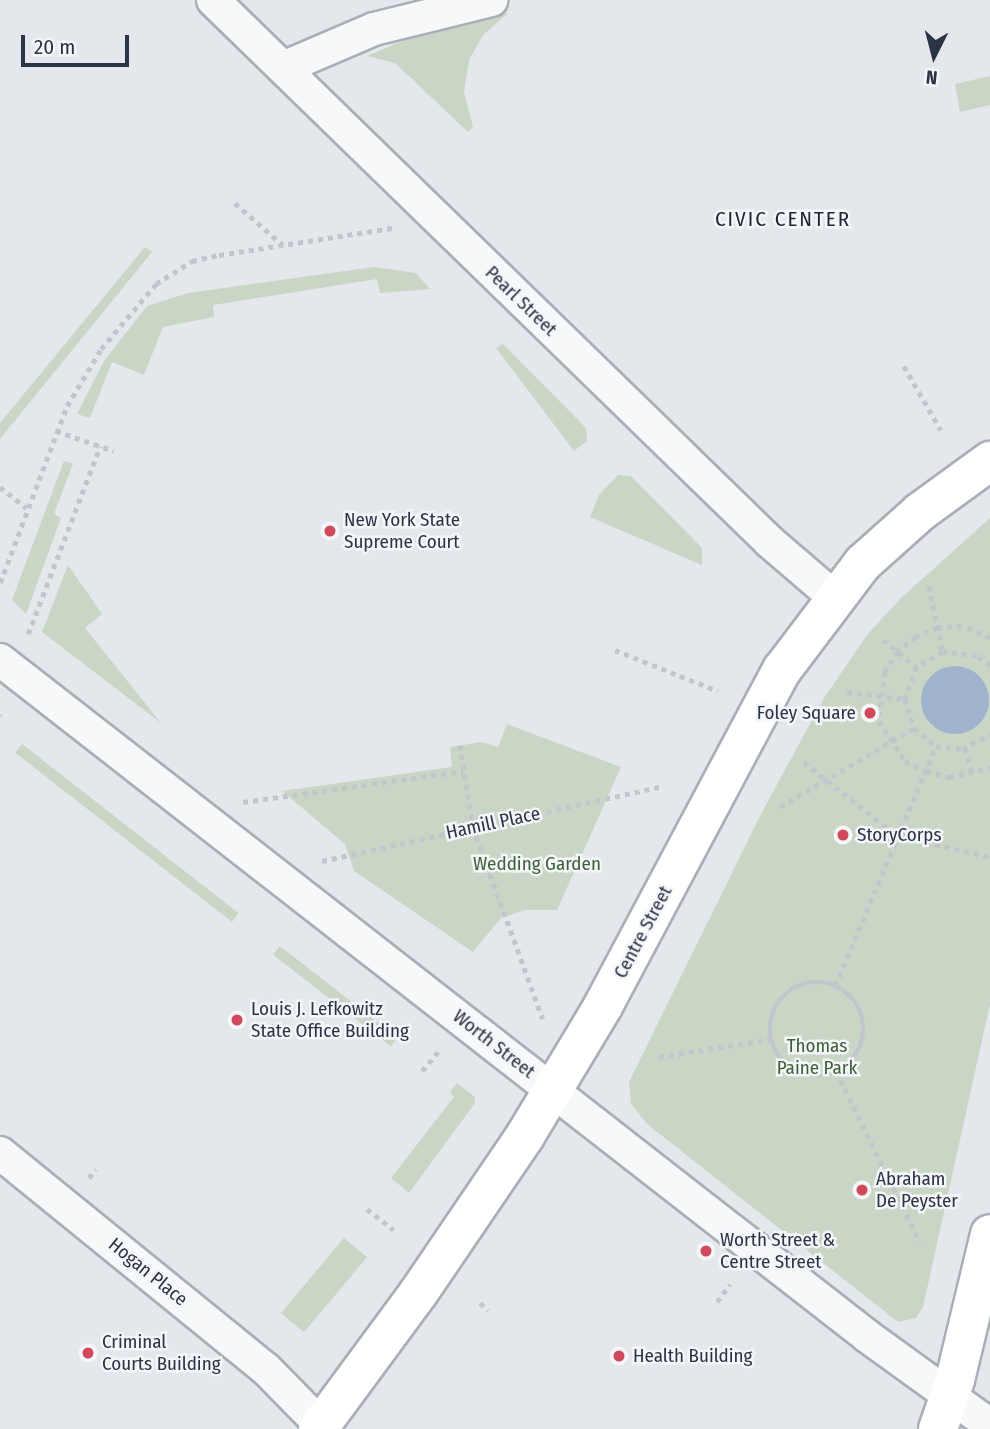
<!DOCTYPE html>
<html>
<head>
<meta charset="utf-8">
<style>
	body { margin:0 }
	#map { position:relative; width:990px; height:1429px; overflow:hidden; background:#e4e7ec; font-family:"Fira Sans Condensed",sans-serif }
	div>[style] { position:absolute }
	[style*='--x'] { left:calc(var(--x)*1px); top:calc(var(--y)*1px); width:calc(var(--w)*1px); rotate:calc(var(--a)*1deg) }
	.green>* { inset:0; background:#c9d6c5; transform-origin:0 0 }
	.water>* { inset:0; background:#9fb4cc }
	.round { border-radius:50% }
	.path>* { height:4.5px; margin-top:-2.25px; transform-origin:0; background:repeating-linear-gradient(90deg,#c2c5cb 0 5px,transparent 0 10px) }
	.path>.ring { margin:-2.25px; padding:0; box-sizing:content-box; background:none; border:4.5px solid #c2c5cb; border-radius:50% }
	.roads { filter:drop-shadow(2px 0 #a9aeb7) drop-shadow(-2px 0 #a9aeb7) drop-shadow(0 2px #a9aeb7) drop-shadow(0 -2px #a9aeb7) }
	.minor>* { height:32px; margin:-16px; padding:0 16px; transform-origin:16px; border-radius:16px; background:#f7f8fa }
	.secondary>* { height:38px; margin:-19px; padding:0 19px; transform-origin:19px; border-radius:19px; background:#fff }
	.dots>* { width:19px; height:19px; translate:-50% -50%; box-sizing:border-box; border:4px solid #f4f6f9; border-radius:50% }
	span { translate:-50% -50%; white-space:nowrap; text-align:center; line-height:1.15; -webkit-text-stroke:5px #f4f6f9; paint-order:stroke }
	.street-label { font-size:19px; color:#2b3445 }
	.poi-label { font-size:19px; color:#2b3445 }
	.left { translate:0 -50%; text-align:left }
	.right { translate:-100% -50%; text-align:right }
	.park-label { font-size:19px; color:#3f6138 }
	.neighbourhood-label { font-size:21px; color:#1d2536; letter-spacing:2px }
	.north { position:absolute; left:899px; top:21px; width:70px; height:70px; -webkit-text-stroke:5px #f4f6f9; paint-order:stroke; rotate:186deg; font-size:19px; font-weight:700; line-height:28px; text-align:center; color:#2b3445 }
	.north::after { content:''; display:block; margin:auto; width:24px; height:32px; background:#2b3445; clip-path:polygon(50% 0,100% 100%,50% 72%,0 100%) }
	.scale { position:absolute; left:21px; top:35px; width:108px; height:32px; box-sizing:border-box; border:4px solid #2b3445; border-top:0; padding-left:9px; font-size:21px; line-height:24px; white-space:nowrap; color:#2b3445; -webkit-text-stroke:5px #f4f6f9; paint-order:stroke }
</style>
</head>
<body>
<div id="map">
	<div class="green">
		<div style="clip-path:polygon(508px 13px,483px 35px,469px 60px,464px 92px,473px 127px,468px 132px,395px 63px,367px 56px,414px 36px)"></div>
		<div style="clip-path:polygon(990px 76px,990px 105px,960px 112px,955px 84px)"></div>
		<div style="clip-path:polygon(145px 247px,152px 252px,0 439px,0 423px)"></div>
		<div style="clip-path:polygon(374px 267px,416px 273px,430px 289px,380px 293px,377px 279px,213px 305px,214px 317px,163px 327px,144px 375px,112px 362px,90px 418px,77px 414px,104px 361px,147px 306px,188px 293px)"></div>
		<div style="clip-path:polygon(503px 344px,586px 428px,587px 441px,574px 451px,496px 348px)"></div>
		<div style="clip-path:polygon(64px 461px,73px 464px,54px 514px,61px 518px,26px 614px,12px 600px)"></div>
		<div style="clip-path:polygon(618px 475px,631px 476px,702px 548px,702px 565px,590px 517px,599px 495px)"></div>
		<div style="clip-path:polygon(990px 518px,990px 1004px,923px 1307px,916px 1318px,898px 1322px,647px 1124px,631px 1104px,629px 1082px,760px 816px,824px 698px,867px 635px,901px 598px)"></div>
		<div style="clip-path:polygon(68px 565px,102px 614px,85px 628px,161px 723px,42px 632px)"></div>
		<div style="clip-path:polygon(507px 724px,621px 767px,557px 910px,525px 910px,501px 918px,473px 952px,354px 871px,345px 844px,282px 791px,452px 767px,450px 747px,482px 742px,498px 747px)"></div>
		<div style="left:22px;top:744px;width:275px;height:11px;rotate:38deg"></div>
		<div style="left:280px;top:946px;width:149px;height:11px;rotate:38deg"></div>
		<div style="clip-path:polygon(457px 1083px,475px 1097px,475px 1103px,409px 1193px,391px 1178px,454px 1097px,450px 1092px)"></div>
		<div style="left:344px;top:1238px;width:30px;height:98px;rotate:40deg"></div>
	</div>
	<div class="water">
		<div class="round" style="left:921px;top:666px;width:68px;height:68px"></div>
	</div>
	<div class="path">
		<div style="--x:235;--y:203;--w:64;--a:41.2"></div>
		<div style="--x:904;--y:366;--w:74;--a:60"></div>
		<div style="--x:56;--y:431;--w:61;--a:19"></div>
		<div style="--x:0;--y:487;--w:34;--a:38"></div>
		<div style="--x:0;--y:583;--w:189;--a:-69.3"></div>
		<div style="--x:67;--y:406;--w:66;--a:-59.2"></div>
		<div style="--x:101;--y:349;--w:85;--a:-49.8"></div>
		<div style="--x:156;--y:284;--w:43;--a:-32.6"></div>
		<div style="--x:192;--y:261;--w:28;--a:-13"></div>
		<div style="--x:219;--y:255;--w:175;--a:-8.9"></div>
		<div style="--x:929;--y:586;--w:67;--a:78"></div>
		<div style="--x:28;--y:634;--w:201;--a:-69"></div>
		<div style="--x:990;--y:638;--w:30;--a:-157"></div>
		<div style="--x:962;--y:626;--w:24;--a:175"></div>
		<div style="--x:938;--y:628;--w:24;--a:158"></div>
		<div style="--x:916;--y:637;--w:23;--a:142"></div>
		<div style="--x:898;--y:651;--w:25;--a:122"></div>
		<div style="--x:885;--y:672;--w:49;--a:97"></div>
		<div style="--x:879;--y:721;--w:48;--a:57"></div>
		<div style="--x:905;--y:761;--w:23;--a:25"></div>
		<div style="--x:926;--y:771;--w:24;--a:15"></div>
		<div style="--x:949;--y:777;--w:42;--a:-12.4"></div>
		<div style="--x:883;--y:640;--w:43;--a:38.5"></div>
		<div style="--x:615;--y:650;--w:111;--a:21.7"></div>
		<div style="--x:990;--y:666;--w:16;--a:-142"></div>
		<div style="--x:977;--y:656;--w:34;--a:-173"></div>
		<div style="--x:943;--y:652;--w:30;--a:150"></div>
		<div style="--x:917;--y:667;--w:34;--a:111"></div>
		<div style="--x:905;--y:699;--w:30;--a:73"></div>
		<div style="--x:914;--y:728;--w:28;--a:39"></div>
		<div style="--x:936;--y:746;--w:26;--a:7"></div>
		<div style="--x:962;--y:749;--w:32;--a:-28"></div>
		<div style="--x:847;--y:692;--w:58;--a:6.9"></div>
		<div style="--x:0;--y:715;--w:1;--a:-45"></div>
		<div style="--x:460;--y:745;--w:83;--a:81"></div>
		<div style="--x:473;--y:827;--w:204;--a:70"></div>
		<div style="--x:965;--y:748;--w:28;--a:73"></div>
		<div style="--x:804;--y:762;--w:117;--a:38.4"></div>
		<div style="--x:896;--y:835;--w:97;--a:13.2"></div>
		<div style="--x:243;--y:802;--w:222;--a:-8"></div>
		<div style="--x:780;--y:807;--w:156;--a:-30.5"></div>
		<div style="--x:322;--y:861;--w:350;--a:-12.4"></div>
		<div class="ring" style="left:770px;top:982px;width:89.5px;height:89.5px"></div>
		<div style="--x:835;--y:986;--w:260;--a:-67.2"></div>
		<div style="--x:659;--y:1057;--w:113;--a:-9.1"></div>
		<div style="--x:422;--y:1071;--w:25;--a:-50"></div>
		<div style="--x:836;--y:1071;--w:191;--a:63.8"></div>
		<div style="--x:89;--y:1178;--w:11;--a:-52"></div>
		<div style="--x:367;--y:1209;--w:34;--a:38"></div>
		<div style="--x:717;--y:1302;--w:22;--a:-54"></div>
		<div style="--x:480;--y:1303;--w:11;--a:41"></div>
	</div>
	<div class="roads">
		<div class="minor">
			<div style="--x:213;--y:0;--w:777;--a:44.22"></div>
			<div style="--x:770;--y:542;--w:84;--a:40.7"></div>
			<div style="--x:283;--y:68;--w:99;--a:-23.2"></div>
			<div style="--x:374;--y:29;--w:121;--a:-13.9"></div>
			<div style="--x:0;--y:660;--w:1099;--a:37.94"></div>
			<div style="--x:867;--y:1336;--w:152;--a:35.9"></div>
			<div style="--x:0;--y:1153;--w:343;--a:39.1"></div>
			<div style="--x:266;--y:1369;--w:84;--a:45.5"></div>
		</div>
		<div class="secondary">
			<div style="--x:318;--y:1429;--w:170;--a:-53.6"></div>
			<div style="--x:419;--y:1292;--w:189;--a:-55.8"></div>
			<div style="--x:525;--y:1136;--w:152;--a:-59"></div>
			<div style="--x:603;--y:1006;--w:381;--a:-62"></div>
			<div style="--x:782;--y:670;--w:134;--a:-52.9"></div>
			<div style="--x:863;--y:563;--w:76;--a:-41.8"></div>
			<div style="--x:920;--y:512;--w:87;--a:-36.1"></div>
			<div style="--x:938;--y:1429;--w:52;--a:-70.9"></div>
			<div style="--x:955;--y:1380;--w:150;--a:-76.5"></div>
		</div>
	</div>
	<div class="dots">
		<div style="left:330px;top:531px;background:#d1495b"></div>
		<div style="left:870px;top:713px;background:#d1495b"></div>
		<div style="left:843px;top:835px;background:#d1495b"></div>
		<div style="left:237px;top:1020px;background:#d1495b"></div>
		<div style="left:862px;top:1190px;background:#d1495b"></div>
		<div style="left:706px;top:1251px;background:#d1495b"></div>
		<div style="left:88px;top:1353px;background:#d1495b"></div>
		<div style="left:619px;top:1356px;background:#d1495b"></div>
	</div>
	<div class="street-label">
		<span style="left:521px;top:301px;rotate:44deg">Pearl Street</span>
		<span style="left:493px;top:823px;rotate:-12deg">Hamill Place</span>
		<span style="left:643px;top:932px;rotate:-62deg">Centre Street</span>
		<span style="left:494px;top:1044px;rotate:38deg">Worth Street</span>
		<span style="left:148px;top:1272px;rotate:39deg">Hogan Place</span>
	</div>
	<div class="poi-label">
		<span class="left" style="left:344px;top:531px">New York State<br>Supreme Court</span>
		<span class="right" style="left:856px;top:713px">Foley Square</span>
		<span class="left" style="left:857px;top:835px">StoryCorps</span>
		<span class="left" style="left:251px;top:1020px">Louis J. Lefkowitz<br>State Office Building</span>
		<span class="left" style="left:876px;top:1190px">Abraham<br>De Peyster</span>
		<span class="left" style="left:720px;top:1251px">Worth Street &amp;<br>Centre Street</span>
		<span class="left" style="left:102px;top:1353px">Criminal<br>Courts Building</span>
		<span class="left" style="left:633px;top:1356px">Health Building</span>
	</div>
	<div class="park-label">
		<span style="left:537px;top:864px">Wedding Garden</span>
		<span style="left:817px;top:1057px">Thomas<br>Paine Park</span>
	</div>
	<div class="neighbourhood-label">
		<span style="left:783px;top:219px">CIVIC CENTER</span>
	</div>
	<div class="north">N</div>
	<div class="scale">20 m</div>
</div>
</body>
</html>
